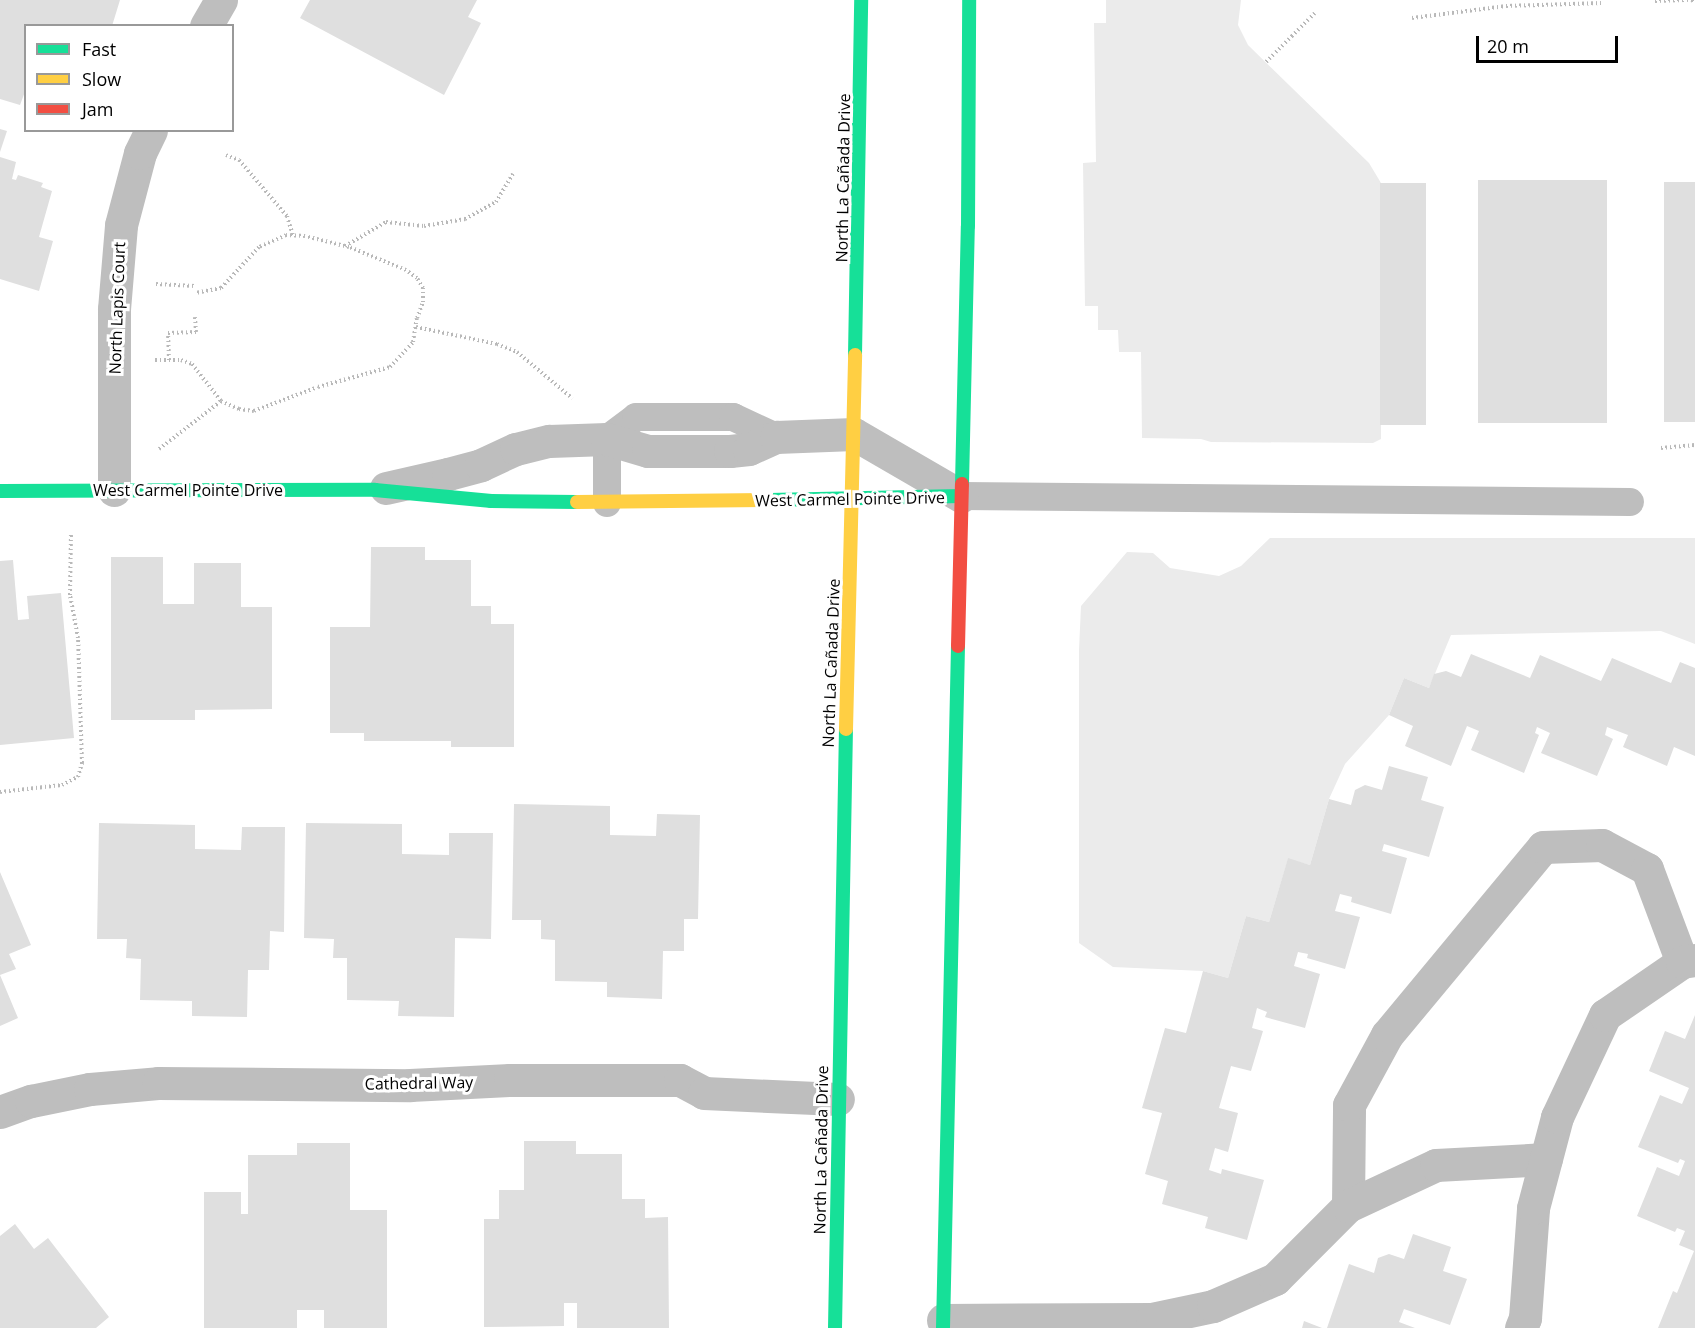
<!DOCTYPE html>
<html>
<head>
<meta charset="utf-8">
<style>
	body { margin:0 }
	#map { position:relative; width:1695px; height:1328px; overflow:hidden; background:#fff; font-family:"Open Sans",sans-serif }
	div>[style] { position:absolute }
	[style*='--x'] { left:calc(var(--x)*1px); top:calc(var(--y)*1px); width:calc(var(--w)*1px); rotate:calc(var(--a)*1deg) }
	.green>* { inset:0; background:#ebebeb }
	.building>* { inset:0; background:#dfdfdf; transform-origin:0 0 }
	.path>* { height:4px; margin-top:-2px; transform-origin:0; background:repeating-linear-gradient(90deg,#b9b9b9 0 1.5px,transparent 0 4.5px) }
	.lane>* { height:28px; margin:-14px; padding:0 14px; transform-origin:14px; border-radius:14px; background:#bebebe }
	.street>* { height:33px; margin:-16.5px; padding:0 16.5px; transform-origin:16.5px; border-radius:16.5px; background:#bebebe }
	.fast>* { height:14px; margin:-7px; padding:0 7px; transform-origin:7px; border-radius:7px; background:#16e098 }
	.slow>* { height:14px; margin:-7px; padding:0 7px; transform-origin:7px; border-radius:7px; background:#ffcf43 }
	.jam>* { height:14px; margin:-7px; padding:0 7px; transform-origin:7px; border-radius:7px; background:#f24e42 }
	span { translate:-50% -50%; white-space:nowrap; text-align:center; line-height:1.15; -webkit-text-stroke:6px #fff; paint-order:stroke }
	.street-label { font-size:16px; color:#000 }
	.legend { position:absolute; left:24px; top:24px; width:210px; height:108px; box-sizing:border-box; background:#fff; border:2px solid #999; margin:0; padding:8px 10px; list-style:none; font-size:18px; color:#000 }
	.legend li { display:flex; align-items:center; gap:12px; height:30px }
	.legend b { width:30px; border:2px solid #999 }
	.scale { position:absolute; left:1476px; top:36px; width:142px; height:27px; box-sizing:border-box; border:3px solid #000; border-top:0; padding-left:8px; font-size:18px; line-height:21px; white-space:nowrap; color:#000; -webkit-text-stroke:4px #fff; paint-order:stroke }
</style>
</head>
<body>
<div id="map">
	<div class="green">
		<div style="clip-path:polygon(1106px 0,1241px 0,1238px 25px,1248px 45px,1369px 163px,1381px 183px,1381px 439px,1373px 443px,1211px 442px,1201px 439px,1142px 438px,1141px 352px,1119px 352px,1118px 330px,1098px 330px,1098px 306px,1085px 306px,1083px 163px,1096px 162px,1094px 23px,1106px 23px)"></div>
		<div style="clip-path:polygon(1270px 538px,1695px 538px,1695px 644px,1661px 631px,1451px 635px,1429px 688px,1404px 678px,1389px 715px,1345px 764px,1329px 799px,1310px 865px,1288px 859px,1269px 922px,1246px 916px,1228px 978px,1203px 971px,1113px 967px,1079px 943px,1079px 650px,1081px 606px,1127px 552px,1153px 553px,1170px 568px,1219px 576px,1241px 566px)"></div>
	</div>
	<div class="building">
		<div style="clip-path:polygon(0 0,120px 0,112px 26px,26px 26px,26px 89px,20px 105px,0 99px)"></div>
		<div style="clip-path:polygon(310px 0,477px 0,468px 17px,481px 23px,444px 95px,300px 18px)"></div>
		<div style="clip-path:polygon(0 129px,7px 131px,0 152px)"></div>
		<div style="clip-path:polygon(0 157px,16px 162px,12px 179px,16px 180px,18px 175px,43px 183px,41px 187px,52px 191px,39px 237px,53px 241px,39px 291px,0 279px)"></div>
		<div style="left:1478px;top:180px;width:129px;height:243px"></div>
		<div style="left:1664px;top:182px;width:31px;height:240px"></div>
		<div style="left:1380px;top:183px;width:46px;height:242px"></div>
		<div style="clip-path:polygon(371px 547px,425px 547px,425px 560px,471px 560px,471px 606px,491px 606px,491px 624px,514px 624px,514px 747px,451px 747px,451px 741px,364px 741px,364px 733px,330px 733px,330px 627px,370px 627px)"></div>
		<div style="clip-path:polygon(111px 557px,163px 557px,163px 604px,194px 604px,194px 563px,241px 563px,241px 607px,272px 607px,272px 709px,195px 710px,195px 720px,111px 720px)"></div>
		<div style="clip-path:polygon(13px 560px,18px 620px,29px 619px,27px 596px,61px 593px,74px 738px,0 745px,0 561px)"></div>
		<div style="clip-path:polygon(1471px 654px,1530px 678px,1540px 655px,1601px 681px,1612px 658px,1671px 683px,1680px 662px,1695px 668px,1695px 756px,1674px 747px,1667px 766px,1623px 747px,1628px 735px,1607px 727px,1605px 735px,1613px 739px,1597px 776px,1541px 753px,1550px 733px,1537px 727px,1535px 733px,1539px 735px,1524px 773px,1471px 750px,1479px 731px,1467px 726px,1451px 766px,1405px 746px,1413px 726px,1389px 715px,1404px 678px,1429px 688px,1434px 674px,1446px 671px,1461px 677px)"></div>
		<div style="clip-path:polygon(1389px 766px,1428px 777px,1421px 800px,1444px 807px,1429px 857px,1384px 844px,1382px 851px,1407px 858px,1391px 914px,1351px 902px,1352px 897px,1340px 894px,1335px 911px,1360px 917px,1345px 969px,1307px 958px,1308px 954px,1298px 952px,1294px 966px,1320px 974px,1305px 1028px,1265px 1017px,1267px 1012px,1257px 1008px,1252px 1028px,1263px 1031px,1251px 1071px,1231px 1066px,1219px 1108px,1238px 1113px,1228px 1152px,1215px 1148px,1209px 1170px,1221px 1174px,1222px 1169px,1264px 1180px,1247px 1240px,1205px 1228px,1208px 1217px,1162px 1204px,1168px 1181px,1145px 1174px,1162px 1113px,1142px 1108px,1165px 1028px,1186px 1033px,1203px 971px,1228px 978px,1246px 916px,1269px 922px,1288px 858px,1310px 865px,1329px 799px,1351px 805px,1355px 790px,1365px 785px,1382px 790px)"></div>
		<div style="clip-path:polygon(514px 804px,610px 806px,610px 835px,656px 836px,657px 814px,700px 815px,698px 919px,684px 919px,684px 951px,663px 951px,662px 999px,607px 997px,607px 982px,555px 981px,555px 940px,541px 939px,541px 920px,512px 920px)"></div>
		<div style="clip-path:polygon(99px 823px,195px 825px,195px 849px,241px 850px,242px 827px,285px 827px,284px 932px,270px 931px,269px 970px,248px 970px,247px 1017px,192px 1016px,192px 1001px,140px 1000px,141px 959px,126px 958px,127px 939px,97px 939px)"></div>
		<div style="clip-path:polygon(306px 823px,402px 824px,402px 854px,449px 855px,449px 833px,493px 833px,491px 939px,455px 938px,454px 1017px,398px 1016px,399px 1001px,347px 1000px,347px 958px,333px 958px,334px 939px,304px 938px)"></div>
		<div style="clip-path:polygon(0 872px,31px 945px,9px 954px,16px 969px,0 975px,18px 1018px,0 1026px)"></div>
		<div style="clip-path:polygon(1695px 1015px,1695px 1328px,1658px 1328px,1673px 1291px,1677px 1293px,1694px 1251px,1679px 1245px,1685px 1231px,1677px 1228px,1675px 1232px,1637px 1216px,1657px 1167px,1679px 1176px,1685px 1161px,1680px 1159px,1678px 1163px,1638px 1147px,1660px 1095px,1682px 1104px,1689px 1088px,1649px 1071px,1665px 1031px,1685px 1039px)"></div>
		<div style="clip-path:polygon(524px 1141px,576px 1141px,576px 1154px,622px 1154px,622px 1199px,645px 1199px,645px 1218px,668px 1217px,669px 1328px,577px 1328px,577px 1303px,564px 1303px,564px 1326px,484px 1327px,484px 1219px,499px 1219px,499px 1190px,524px 1190px)"></div>
		<div style="clip-path:polygon(297px 1143px,350px 1143px,350px 1210px,387px 1210px,387px 1328px,324px 1328px,324px 1310px,297px 1310px,297px 1328px,204px 1328px,204px 1192px,241px 1192px,241px 1214px,248px 1214px,248px 1155px,297px 1155px)"></div>
		<div style="clip-path:polygon(15px 1224px,34px 1249px,48px 1238px,109px 1317px,96px 1328px,0 1328px,0 1236px)"></div>
		<div style="clip-path:polygon(1413px 1234px,1451px 1247px,1443px 1271px,1467px 1279px,1450px 1325px,1404px 1309px,1399px 1322px,1415px 1328px,1327px 1328px,1349px 1264px,1374px 1273px,1378px 1258px,1389px 1254px,1404px 1259px)"></div>
		<div style="clip-path:polygon(1304px 1321px,1322px 1328px,1302px 1328px)"></div>
	</div>
	<div class="path">
		<div style="--x:1655;--y:1;--w:37;--a:-2"></div>
		<div style="--x:1692;--y:0;--w:4;--a:45"></div>
		<div style="--x:1412;--y:18;--w:95;--a:-7.3"></div>
		<div style="--x:1506;--y:6;--w:95;--a:-1.8"></div>
		<div style="--x:1266;--y:62;--w:69;--a:-45"></div>
		<div style="--x:226;--y:155;--w:14;--a:21"></div>
		<div style="--x:239;--y:160;--w:74;--a:49.4"></div>
		<div style="--x:287;--y:216;--w:21;--a:73"></div>
		<div style="--x:345;--y:246;--w:48;--a:-30.3"></div>
		<div style="--x:386;--y:222;--w:38;--a:6"></div>
		<div style="--x:424;--y:226;--w:42;--a:-9.7"></div>
		<div style="--x:465;--y:219;--w:35;--a:-29"></div>
		<div style="--x:496;--y:202;--w:33;--a:-59"></div>
		<div style="--x:156;--y:284;--w:39;--a:3"></div>
		<div style="--x:416;--y:327;--w:83;--a:11.9"></div>
		<div style="--x:497;--y:344;--w:22;--a:22"></div>
		<div style="--x:517;--y:352;--w:72;--a:39.9"></div>
		<div style="--x:155;--y:360;--w:26;--a:0"></div>
		<div style="--x:181;--y:360;--w:12;--a:20"></div>
		<div style="--x:192;--y:364;--w:47;--a:51.9"></div>
		<div style="--x:221;--y:401;--w:20;--a:24"></div>
		<div style="--x:239;--y:409;--w:15;--a:8"></div>
		<div style="--x:254;--y:411;--w:68;--a:-20.6"></div>
		<div style="--x:318;--y:387;--w:75;--a:-15.5"></div>
		<div style="--x:390;--y:367;--w:34;--a:-47"></div>
		<div style="--x:413;--y:342;--w:24;--a:-81"></div>
		<div style="--x:417;--y:318;--w:17;--a:-69"></div>
		<div style="--x:423;--y:302;--w:14;--a:-90"></div>
		<div style="--x:423;--y:288;--w:12;--a:-121"></div>
		<div style="--x:417;--y:278;--w:14;--a:-144"></div>
		<div style="--x:406;--y:270;--w:61;--a:-158"></div>
		<div style="--x:349;--y:247;--w:45;--a:-166"></div>
		<div style="--x:305;--y:236;--w:19;--a:-177"></div>
		<div style="--x:286;--y:235;--w:30;--a:156"></div>
		<div style="--x:259;--y:247;--w:56;--a:132.8"></div>
		<div style="--x:221;--y:288;--w:26;--a:169"></div>
		<div style="--x:169;--y:360;--w:27;--a:-92"></div>
		<div style="--x:168;--y:333;--w:28;--a:-2"></div>
		<div style="--x:196;--y:332;--w:15;--a:-94"></div>
		<div style="--x:1661;--y:448;--w:34;--a:-5"></div>
		<div style="--x:159;--y:449;--w:78;--a:-37.7"></div>
		<div style="--x:0;--y:792;--w:62;--a:-6.4"></div>
		<div style="--x:62;--y:785;--w:18;--a:-27"></div>
		<div style="--x:78;--y:777;--w:15;--a:-74"></div>
		<div style="--x:82;--y:763;--w:125;--a:-91.8"></div>
		<div style="--x:78;--y:638;--w:44;--a:-100.5"></div>
		<div style="--x:70;--y:595;--w:61;--a:-89.1"></div>
	</div>
	<div class="lane">
		<div style="--x:961;--y:496;--w:669;--a:0.51"></div>
		<div style="--x:607;--y:503;--w:64;--a:-90"></div>
		<div style="--x:607;--y:439;--w:36;--a:-37"></div>
		<div style="--x:636;--y:417;--w:97;--a:0"></div>
		<div style="--x:733;--y:417;--w:47;--a:24.9"></div>
	</div>
	<div class="street">
		<div style="--x:206;--y:26;--w:30;--a:-60"></div>
		<div style="--x:386;--y:488;--w:64;--a:-12.7"></div>
		<div style="--x:448;--y:474;--w:34;--a:-15"></div>
		<div style="--x:481;--y:465;--w:38;--a:-25"></div>
		<div style="--x:516;--y:449;--w:34;--a:-14"></div>
		<div style="--x:549;--y:441;--w:58;--a:-2"></div>
		<div style="--x:607;--y:439;--w:43;--a:16.3"></div>
		<div style="--x:648;--y:451;--w:82;--a:0"></div>
		<div style="--x:730;--y:451;--w:19;--a:-6"></div>
		<div style="--x:749;--y:449;--w:30;--a:-24"></div>
		<div style="--x:776;--y:437;--w:78;--a:-2.2"></div>
		<div style="--x:854;--y:434;--w:124;--a:30.1"></div>
		<div style="--x:114;--y:490;--w:181;--a:-90"></div>
		<div style="--x:114;--y:309;--w:84;--a:-85.2"></div>
		<div style="--x:121;--y:225;--w:74;--a:-75.2"></div>
		<div style="--x:140;--y:153;--w:25;--a:-64"></div>
		<div style="--x:0;--y:1112;--w:33;--a:-20"></div>
		<div style="--x:31;--y:1101;--w:60;--a:-11.5"></div>
		<div style="--x:90;--y:1089;--w:68;--a:-5"></div>
		<div style="--x:158;--y:1083;--w:252;--a:0.5"></div>
		<div style="--x:410;--y:1085;--w:100;--a:-2.9"></div>
		<div style="--x:510;--y:1080;--w:170;--a:0"></div>
		<div style="--x:680;--y:1080;--w:27;--a:28"></div>
		<div style="--x:704;--y:1093;--w:134;--a:2.6"></div>
		<div style="--x:1348;--y:1206;--w:101;--a:-89.4"></div>
		<div style="--x:1349;--y:1105;--w:80;--a:-61.5"></div>
		<div style="--x:1387;--y:1035;--w:244;--a:-50.3"></div>
		<div style="--x:1543;--y:847;--w:59;--a:-1.9"></div>
		<div style="--x:1602;--y:845;--w:51;--a:28.1"></div>
		<div style="--x:1647;--y:869;--w:99;--a:69.4"></div>
		<div style="--x:943;--y:1320;--w:209;--a:-0.3"></div>
		<div style="--x:1152;--y:1319;--w:62;--a:-12"></div>
		<div style="--x:1213;--y:1306;--w:68;--a:-23.5"></div>
		<div style="--x:1275;--y:1279;--w:103;--a:-45"></div>
		<div style="--x:1348;--y:1206;--w:97;--a:-25"></div>
		<div style="--x:1436;--y:1165;--w:110;--a:-3.1"></div>
		<div style="--x:1521;--y:1328;--w:11;--a:-68"></div>
		<div style="--x:1525;--y:1318;--w:110;--a:-85.8"></div>
		<div style="--x:1533;--y:1208;--w:94;--a:-75.2"></div>
		<div style="--x:1557;--y:1117;--w:113;--a:-64.8"></div>
		<div style="--x:1605;--y:1015;--w:93;--a:-34.5"></div>
		<div style="--x:1682;--y:962;--w:13;--a:-9"></div>
	</div>
	<div class="fast">
		<div style="--x:855;--y:355;--w:355;--a:-89"></div>
		<div style="--x:962;--y:484;--w:258;--a:-88.7"></div>
		<div style="--x:968;--y:226;--w:226;--a:-89.7"></div>
		<div style="--x:0;--y:491;--w:375;--a:-0.2"></div>
		<div style="--x:375;--y:490;--w:117;--a:5.4"></div>
		<div style="--x:491;--y:501;--w:86;--a:0.7"></div>
		<div style="--x:769;--y:500;--w:192;--a:-1.2"></div>
		<div style="--x:835;--y:1328;--w:599;--a:-88.95"></div>
		<div style="--x:943;--y:1328;--w:682;--a:-88.74"></div>
	</div>
	<div class="slow">
		<div style="--x:577;--y:502;--w:192;--a:-0.6"></div>
		<div style="--x:846;--y:729;--w:374;--a:-88.6"></div>
	</div>
	<div class="jam">
		<div style="--x:958;--y:646;--w:162;--a:-88.6"></div>
	</div>
	<div class="street-label">
		<span style="left:843px;top:178px;rotate:-89deg">North La Cañada Drive</span>
		<span style="left:117px;top:308px;rotate:-88deg">North Lapis Court</span>
		<span style="left:188px;top:490px">West Carmel Pointe Drive</span>
		<span style="left:850px;top:499px;rotate:-1deg">West Carmel Pointe Drive</span>
		<span style="left:831px;top:663px;rotate:-88deg">North La Cañada Drive</span>
		<span style="left:419px;top:1083px;rotate:-1deg">Cathedral Way</span>
		<span style="left:821px;top:1150px;rotate:-89deg">North La Cañada Drive</span>
	</div>
	<ul class="legend">
	<li><b style="height:8px;background:#16e098"></b>Fast</li>
	<li><b style="height:8px;background:#ffcf43"></b>Slow</li>
	<li><b style="height:8px;background:#f24e42"></b>Jam</li>
	</ul>
	<div class="scale">20 m</div>
</div>
</body>
</html>
